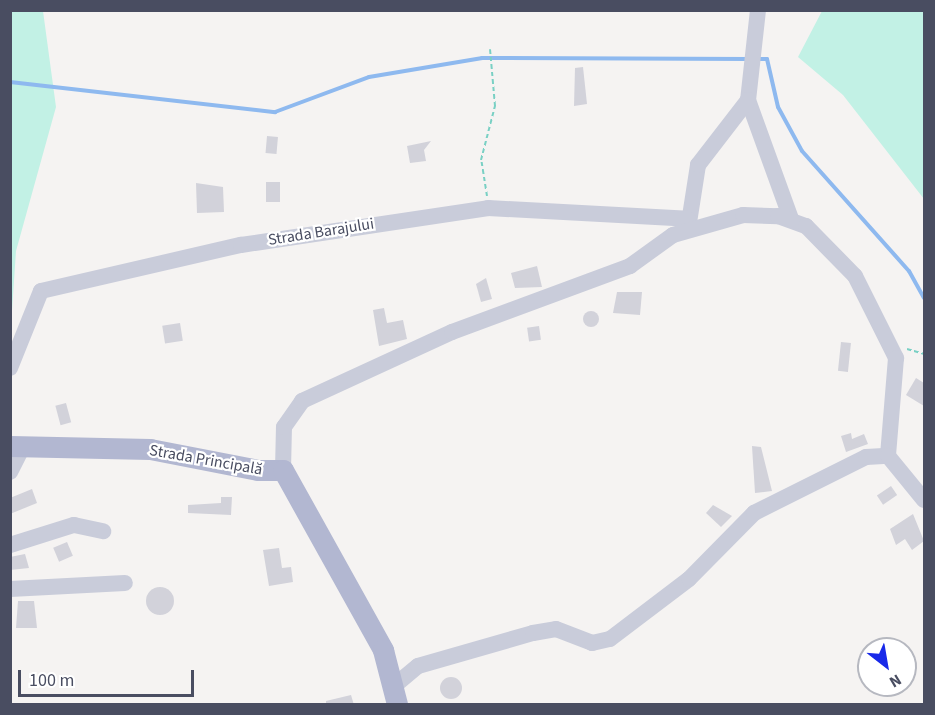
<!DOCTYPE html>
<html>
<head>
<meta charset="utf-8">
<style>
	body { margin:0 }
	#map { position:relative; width:935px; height:715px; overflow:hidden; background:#f5f3f2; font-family:"Source Sans 3",sans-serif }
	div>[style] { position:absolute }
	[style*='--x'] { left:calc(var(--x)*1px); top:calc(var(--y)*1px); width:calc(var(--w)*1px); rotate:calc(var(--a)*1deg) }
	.green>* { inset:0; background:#c2f1e5 }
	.stream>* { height:4px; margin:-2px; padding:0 2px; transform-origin:2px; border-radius:2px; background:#8eb9ef }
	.building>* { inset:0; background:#d2d2da; transform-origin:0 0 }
	.round { border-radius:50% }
	.path>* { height:2px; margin-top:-1px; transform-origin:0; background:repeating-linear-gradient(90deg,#79d0c4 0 4.5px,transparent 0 7.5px) }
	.minor>* { height:16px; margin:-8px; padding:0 8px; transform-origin:8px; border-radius:8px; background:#c9ccda }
	.major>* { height:21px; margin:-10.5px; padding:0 10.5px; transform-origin:10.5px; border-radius:10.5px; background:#b2b7d1 }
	span { translate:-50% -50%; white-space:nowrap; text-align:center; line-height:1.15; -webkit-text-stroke:4.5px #fff; paint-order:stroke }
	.street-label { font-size:16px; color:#494d61 }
	.frame { position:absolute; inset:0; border:12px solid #494d61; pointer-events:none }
	.north { position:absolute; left:857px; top:637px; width:60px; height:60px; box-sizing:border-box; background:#fff; border:2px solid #b6b8c0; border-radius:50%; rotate:149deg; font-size:16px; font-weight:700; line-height:24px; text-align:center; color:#494d61 }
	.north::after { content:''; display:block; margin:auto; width:21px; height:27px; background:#1829e9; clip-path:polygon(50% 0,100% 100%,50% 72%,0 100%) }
	.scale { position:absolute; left:18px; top:670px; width:176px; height:27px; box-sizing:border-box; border:3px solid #494d61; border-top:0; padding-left:8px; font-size:18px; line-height:21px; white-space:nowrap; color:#494d61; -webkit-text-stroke:4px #fff; paint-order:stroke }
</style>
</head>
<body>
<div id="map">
	<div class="green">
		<div style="clip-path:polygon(11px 10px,43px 11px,56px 107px,16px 251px,11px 326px)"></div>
		<div style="clip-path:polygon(822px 11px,924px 11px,924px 199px,843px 95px,798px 57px)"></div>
	</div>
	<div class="stream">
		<div style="--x:757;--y:59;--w:10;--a:0"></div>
		<div style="--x:767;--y:59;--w:49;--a:77.1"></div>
		<div style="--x:778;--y:107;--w:50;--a:61.4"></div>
		<div style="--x:802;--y:151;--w:161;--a:48.3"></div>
		<div style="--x:909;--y:271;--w:31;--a:61"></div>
		<div style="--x:10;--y:82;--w:267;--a:6.5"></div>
		<div style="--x:275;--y:112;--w:100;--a:-20.4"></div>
		<div style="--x:369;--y:77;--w:115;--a:-9.5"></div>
		<div style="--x:482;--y:58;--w:267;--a:0.2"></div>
	</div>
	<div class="building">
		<div style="clip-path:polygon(583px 67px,587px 104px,574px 106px,575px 68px)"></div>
		<div style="left:267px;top:136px;width:11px;height:17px;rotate:5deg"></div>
		<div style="clip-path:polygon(431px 141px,424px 150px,426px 161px,410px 163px,407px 146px)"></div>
		<div style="left:266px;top:182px;width:14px;height:20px"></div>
		<div style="clip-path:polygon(196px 183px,223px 187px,224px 212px,197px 213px)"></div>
		<div style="clip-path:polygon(537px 266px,542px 287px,515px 288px,511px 273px)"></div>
		<div style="clip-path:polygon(486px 278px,492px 299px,481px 302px,476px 284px)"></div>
		<div style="clip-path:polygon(617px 292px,642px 292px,640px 315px,613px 313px)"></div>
		<div style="clip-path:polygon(384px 308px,387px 323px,403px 320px,407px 339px,379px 346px,373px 310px)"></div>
		<div class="round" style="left:583px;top:311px;width:16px;height:16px"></div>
		<div style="left:180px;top:323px;width:18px;height:18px;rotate:81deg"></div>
		<div style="left:539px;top:326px;width:14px;height:12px;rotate:82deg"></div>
		<div style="left:841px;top:342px;width:10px;height:29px;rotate:6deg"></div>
		<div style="clip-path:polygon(916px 378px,924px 383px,924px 406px,906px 395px)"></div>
		<div style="left:66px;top:403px;width:20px;height:11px;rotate:75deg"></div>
		<div style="clip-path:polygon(851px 433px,852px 439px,864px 434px,868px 444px,846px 452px,841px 436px)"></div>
		<div style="clip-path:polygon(752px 446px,761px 447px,772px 491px,755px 493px)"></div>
		<div style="left:891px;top:486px;width:11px;height:17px;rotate:56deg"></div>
		<div style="clip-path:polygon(32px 489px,37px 503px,10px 514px,10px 498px)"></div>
		<div style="clip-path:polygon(221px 497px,232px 497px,231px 515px,188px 513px,188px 505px,221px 503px)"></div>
		<div style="clip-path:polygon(713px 505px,732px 516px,721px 527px,706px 513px)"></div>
		<div style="clip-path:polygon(913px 514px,924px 541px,912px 550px,905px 539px,896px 545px,890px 529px)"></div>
		<div style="left:67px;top:542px;width:15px;height:15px;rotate:67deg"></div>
		<div style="clip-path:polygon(279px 548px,282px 568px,291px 567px,293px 582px,269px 586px,263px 550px)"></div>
		<div style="clip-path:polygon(25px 554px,29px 568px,10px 570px,10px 557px)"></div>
		<div class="round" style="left:146px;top:587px;width:28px;height:28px"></div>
		<div style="clip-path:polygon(18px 601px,34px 601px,37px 628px,16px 628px)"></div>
		<div class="round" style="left:440px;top:677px;width:22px;height:22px"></div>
		<div style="clip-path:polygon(351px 695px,354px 705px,326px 705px,326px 701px)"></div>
	</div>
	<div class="path">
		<div style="--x:487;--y:196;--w:36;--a:-99"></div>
		<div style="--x:481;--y:160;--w:56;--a:-75.5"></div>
		<div style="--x:495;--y:106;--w:57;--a:-95"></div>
		<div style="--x:907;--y:349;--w:18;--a:16"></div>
	</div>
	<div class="minor">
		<div style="--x:758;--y:10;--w:91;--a:96.3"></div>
		<div style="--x:748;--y:100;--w:127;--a:70.1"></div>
		<div style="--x:688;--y:229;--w:65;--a:-81.1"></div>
		<div style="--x:698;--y:165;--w:82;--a:-52.4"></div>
		<div style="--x:10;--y:368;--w:83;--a:-68.1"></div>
		<div style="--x:41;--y:291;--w:205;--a:-13"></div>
		<div style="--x:241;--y:245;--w:250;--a:-8.5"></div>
		<div style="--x:488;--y:208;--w:200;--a:3.1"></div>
		<div style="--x:283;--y:470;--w:43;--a:-88.7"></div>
		<div style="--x:284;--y:427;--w:32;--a:-55"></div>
		<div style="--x:302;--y:401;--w:165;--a:-24.7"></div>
		<div style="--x:452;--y:332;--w:190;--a:-20.3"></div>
		<div style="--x:630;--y:266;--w:53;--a:-35.8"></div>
		<div style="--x:673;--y:235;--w:73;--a:-15.9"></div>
		<div style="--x:743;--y:215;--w:35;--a:2"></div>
		<div style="--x:778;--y:216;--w:30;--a:20"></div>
		<div style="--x:806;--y:226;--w:70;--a:45.6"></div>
		<div style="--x:855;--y:276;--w:92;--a:63.4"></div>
		<div style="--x:896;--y:358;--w:98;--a:94.7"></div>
		<div style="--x:10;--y:472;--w:27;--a:-63"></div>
		<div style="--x:10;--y:545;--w:67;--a:-17.4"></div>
		<div style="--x:74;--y:525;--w:30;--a:12"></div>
		<div style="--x:10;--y:589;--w:115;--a:-3"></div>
		<div style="--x:394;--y:686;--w:31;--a:-40"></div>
		<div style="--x:418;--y:666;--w:120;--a:-16"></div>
		<div style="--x:533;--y:633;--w:23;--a:-10"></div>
		<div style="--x:556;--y:629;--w:39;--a:21"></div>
		<div style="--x:592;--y:643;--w:18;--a:-13"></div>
		<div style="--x:610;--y:639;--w:99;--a:-37.2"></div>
		<div style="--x:689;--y:579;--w:93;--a:-45.4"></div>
		<div style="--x:754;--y:513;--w:125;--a:-26.6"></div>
		<div style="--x:866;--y:457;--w:22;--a:-3"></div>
		<div style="--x:888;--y:456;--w:57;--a:50.7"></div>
	</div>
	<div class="major">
		<div style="--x:10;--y:446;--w:140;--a:1.2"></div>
		<div style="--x:150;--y:449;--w:110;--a:11"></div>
		<div style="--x:258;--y:470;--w:25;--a:0"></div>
		<div style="--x:283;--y:470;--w:206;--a:60.9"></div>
		<div style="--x:383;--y:650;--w:56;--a:75.5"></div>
	</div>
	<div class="street-label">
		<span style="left:321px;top:232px;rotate:-9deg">Strada Barajului</span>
		<span style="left:206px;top:460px;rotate:10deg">Strada Principală</span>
	</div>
	<div class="frame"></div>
	<div class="north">N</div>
	<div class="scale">100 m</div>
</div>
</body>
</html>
